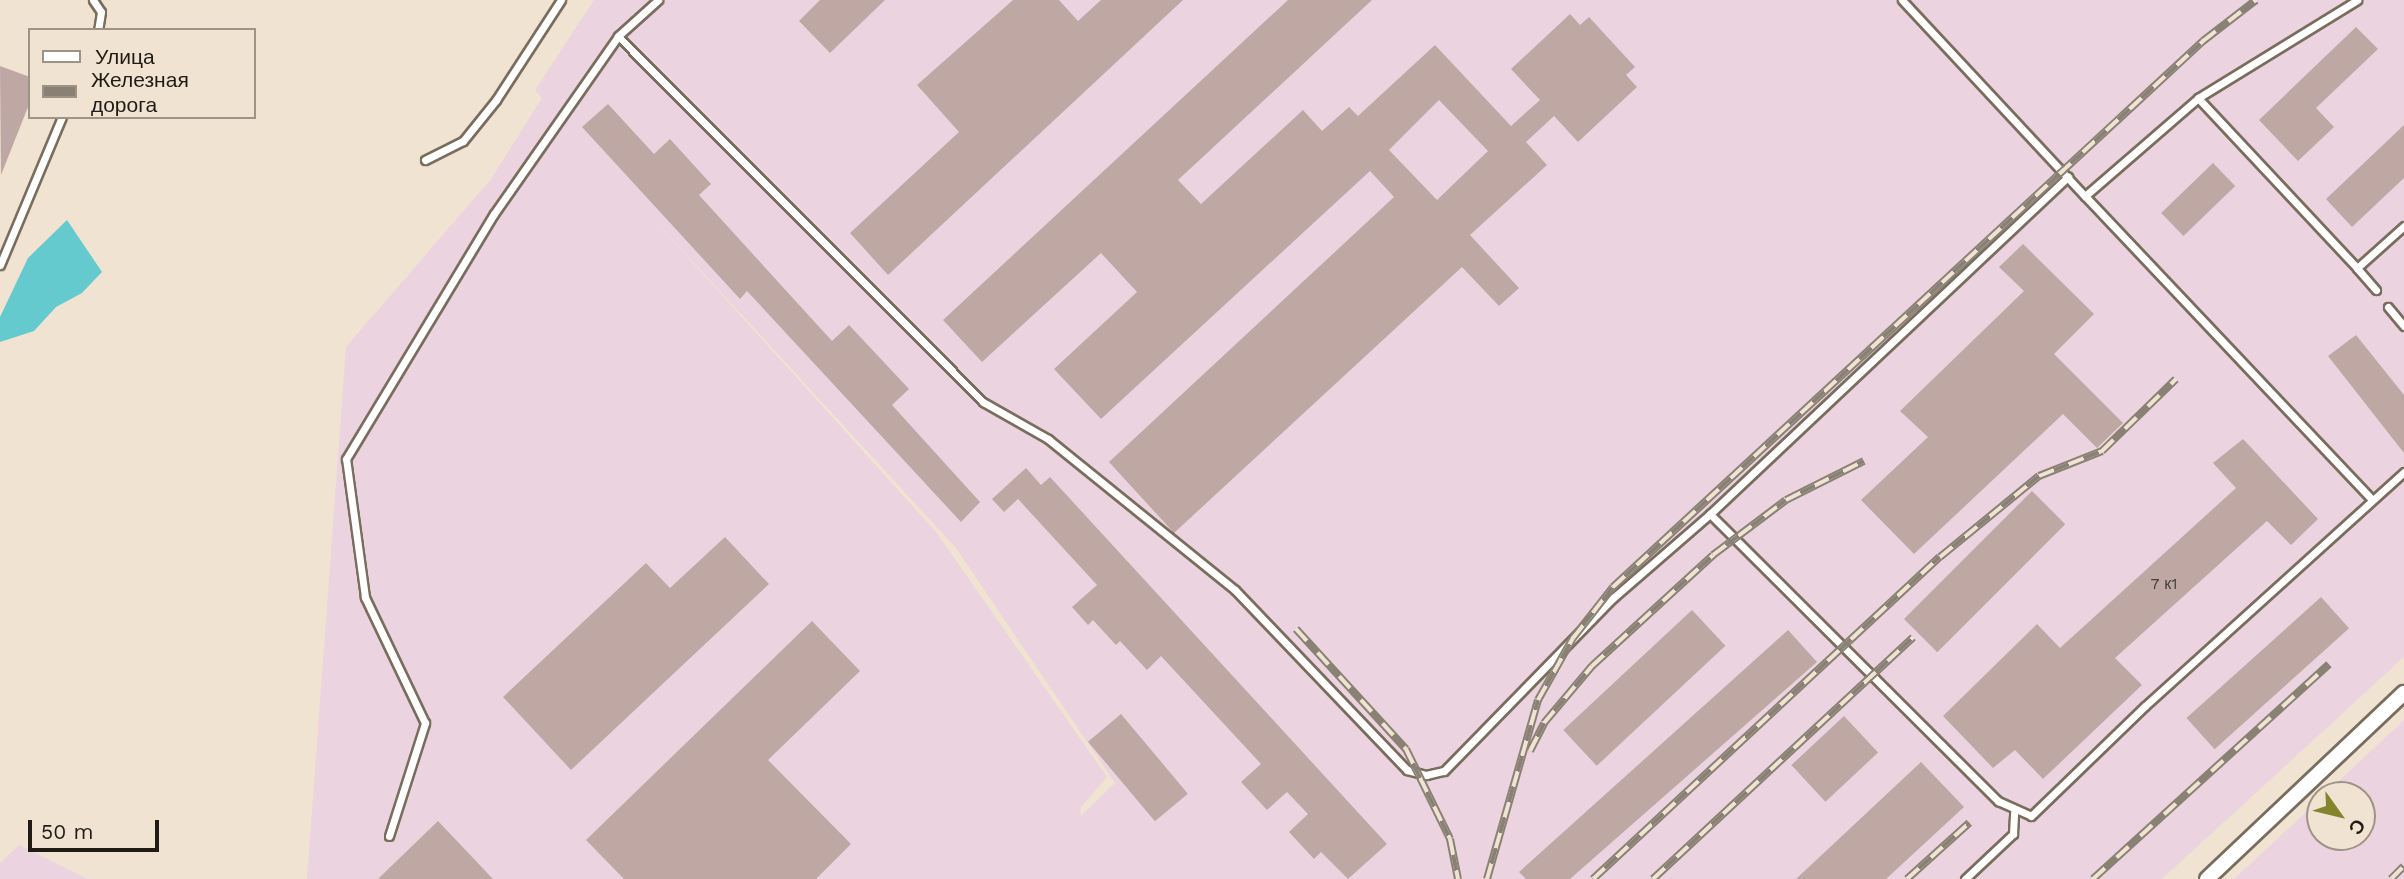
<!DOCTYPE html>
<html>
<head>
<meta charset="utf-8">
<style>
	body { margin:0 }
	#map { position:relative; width:2404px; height:879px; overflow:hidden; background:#f0e3d1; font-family:"Work Sans",sans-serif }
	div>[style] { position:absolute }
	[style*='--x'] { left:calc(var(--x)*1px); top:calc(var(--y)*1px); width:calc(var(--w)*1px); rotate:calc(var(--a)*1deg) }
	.industrial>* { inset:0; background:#ebd4df }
	.water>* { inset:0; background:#64cacd }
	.building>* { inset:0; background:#bfa8a4; transform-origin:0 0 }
	.roads { filter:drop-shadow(2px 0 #796d5e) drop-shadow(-2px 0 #796d5e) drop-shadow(0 2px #796d5e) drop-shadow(0 -2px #796d5e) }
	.lane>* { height:7px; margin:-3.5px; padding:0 3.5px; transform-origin:3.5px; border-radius:3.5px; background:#fff }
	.street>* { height:14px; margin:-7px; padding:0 7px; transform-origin:7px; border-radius:7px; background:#fff }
	.rail>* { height:8px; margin-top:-4px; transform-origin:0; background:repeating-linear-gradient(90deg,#f0e3d1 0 16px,#8a8175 0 32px); box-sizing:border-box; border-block:2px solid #8a8175 }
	span { translate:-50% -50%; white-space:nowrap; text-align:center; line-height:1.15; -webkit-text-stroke:6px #f0e3d1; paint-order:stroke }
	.number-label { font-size:16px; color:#483f39 }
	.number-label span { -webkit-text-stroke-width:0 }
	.legend { position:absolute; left:28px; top:28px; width:228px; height:91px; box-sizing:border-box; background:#f0e3d1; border:2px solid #9d9386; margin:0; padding:9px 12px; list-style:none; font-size:21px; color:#201c15 }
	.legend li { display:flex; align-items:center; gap:14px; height:35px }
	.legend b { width:35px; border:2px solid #9d9386 }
	.north { position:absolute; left:2306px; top:781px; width:70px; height:70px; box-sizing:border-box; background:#f0e3d1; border:2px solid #9d9386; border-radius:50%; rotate:124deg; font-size:19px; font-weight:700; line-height:28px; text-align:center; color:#201c15 }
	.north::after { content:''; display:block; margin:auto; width:24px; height:32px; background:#84842d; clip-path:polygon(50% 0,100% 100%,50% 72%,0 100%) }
	.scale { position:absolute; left:28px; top:820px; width:131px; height:32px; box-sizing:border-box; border:4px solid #201c15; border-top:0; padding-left:9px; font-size:21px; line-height:24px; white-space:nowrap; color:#201c15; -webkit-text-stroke:5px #f0e3d1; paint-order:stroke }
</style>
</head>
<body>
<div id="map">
	<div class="industrial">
		<div style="clip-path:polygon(evenodd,594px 0,2404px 0,2404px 657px,2162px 879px,307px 879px,346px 347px,491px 179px,542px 98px,535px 90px,594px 0,638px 202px,956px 548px,1115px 783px,1081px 816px,1080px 808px,1107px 777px,936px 532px,638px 202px)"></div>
		<div style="clip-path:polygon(2404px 720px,2404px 879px,2234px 879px,2320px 799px,2320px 837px,2362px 837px,2362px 795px,2324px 795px)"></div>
		<div style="clip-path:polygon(19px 845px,88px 879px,0 879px,0 863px)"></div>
	</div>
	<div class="water">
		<div style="clip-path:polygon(67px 220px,102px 272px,82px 293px,56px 307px,34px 331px,0 342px,0 317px,28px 258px)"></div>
	</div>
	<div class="building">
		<div style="clip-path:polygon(820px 0,885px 0,830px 53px,799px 21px)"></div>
		<div style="clip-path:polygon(1013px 0,1059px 0,1078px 21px,1101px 0,1183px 0,888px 275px,850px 233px,959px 132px,917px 85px)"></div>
		<div style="clip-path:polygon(evenodd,1288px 0,1372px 0,1178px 180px,1201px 204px,1303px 110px,1322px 131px,1349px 107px,1358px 116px,1435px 45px,1511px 126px,1540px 100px,1511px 69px,1570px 14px,1580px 25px,1589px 17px,1635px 67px,1626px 75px,1637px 87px,1578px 142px,1554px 116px,1526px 142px,1547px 165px,1470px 235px,1519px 288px,1499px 306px,1462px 267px,1174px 533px,1109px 462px,1394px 197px,1370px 171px,1101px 419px,1054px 369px,1137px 292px,1101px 253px,982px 362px,943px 320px,1288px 0,1439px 100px,1488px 151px,1437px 200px,1389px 150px,1439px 100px)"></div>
		<div style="clip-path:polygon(2356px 27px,2378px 49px,2316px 108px,2334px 127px,2298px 161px,2259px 120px)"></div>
		<div style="clip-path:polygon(0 66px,30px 77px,30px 102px,1px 175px)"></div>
		<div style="clip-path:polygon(608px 104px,654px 154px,670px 139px,711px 184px,699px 195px,832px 341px,849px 325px,909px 389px,892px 405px,980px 502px,961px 522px,747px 291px,740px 299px,582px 127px)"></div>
		<div style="clip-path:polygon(2404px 125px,2404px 178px,2352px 227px,2326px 199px)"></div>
		<div style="left:2213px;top:163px;width:32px;height:72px;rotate:46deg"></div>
		<div style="clip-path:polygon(2023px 244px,2094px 314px,2054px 354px,2123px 423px,2097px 448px,2063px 414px,1914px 554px,1861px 500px,1928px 437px,1900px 411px,2024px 291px,1999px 267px)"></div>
		<div style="clip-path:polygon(2356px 335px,2404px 395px,2404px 453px,2328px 356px)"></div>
		<div style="clip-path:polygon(2243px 439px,2318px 519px,2291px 545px,2267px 521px,2115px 658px,2142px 685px,2043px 779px,2015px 750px,1993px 768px,1943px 716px,2037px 624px,2060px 648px,2236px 488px,2213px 463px)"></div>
		<div style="clip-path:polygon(1026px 468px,1041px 485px,1050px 477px,1387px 844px,1348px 879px,1321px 852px,1314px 859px,1289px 832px,1308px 814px,1287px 792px,1267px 810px,1241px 782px,1261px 764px,1161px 656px,1147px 670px,1120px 641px,1116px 645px,1093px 620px,1088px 625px,1072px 607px,1097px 585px,1018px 499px,1004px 512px,992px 499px)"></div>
		<div style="left:2032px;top:491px;width:47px;height:181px;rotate:45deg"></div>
		<div style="clip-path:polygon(725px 537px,769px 584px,571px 770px,503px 697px,646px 563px,670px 588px)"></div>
		<div style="left:2321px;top:597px;width:42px;height:181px;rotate:48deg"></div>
		<div style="left:1692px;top:610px;width:49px;height:176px;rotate:47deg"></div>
		<div style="clip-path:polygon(812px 621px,860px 671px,768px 760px,851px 844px,816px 879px,624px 879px,586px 840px)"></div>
		<div style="clip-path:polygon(1788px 630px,1817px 662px,1570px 879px,1526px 879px,1519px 872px)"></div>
		<div style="left:1121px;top:714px;width:104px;height:43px;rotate:50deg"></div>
		<div style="left:1844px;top:716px;width:50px;height:72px;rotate:47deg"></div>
		<div style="clip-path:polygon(1921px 762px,1964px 807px,1886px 879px,1796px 879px)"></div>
		<div style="clip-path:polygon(438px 821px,493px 879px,378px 879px)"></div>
	</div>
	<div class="roads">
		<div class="lane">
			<div style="--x:93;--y:0;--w:14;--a:56"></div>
			<div style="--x:101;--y:12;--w:18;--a:99"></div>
			<div style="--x:1902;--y:0;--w:268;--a:47"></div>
			<div style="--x:2085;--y:196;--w:150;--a:-40.9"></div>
			<div style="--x:2198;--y:98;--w:233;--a:46.9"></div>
			<div style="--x:618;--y:36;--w:517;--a:45.08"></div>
			<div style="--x:983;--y:402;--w:75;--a:29.6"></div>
			<div style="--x:1048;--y:439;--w:240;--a:38.9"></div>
			<div style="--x:1235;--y:590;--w:249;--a:46.3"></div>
			<div style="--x:1407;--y:770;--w:20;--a:15"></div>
			<div style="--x:1426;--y:775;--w:18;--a:-13"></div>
			<div style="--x:1444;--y:771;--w:242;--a:-45.7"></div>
			<div style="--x:1613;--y:598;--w:128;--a:-40.9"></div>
			<div style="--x:1710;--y:514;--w:492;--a:-43.3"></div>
			<div style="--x:2198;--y:98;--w:187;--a:-31.6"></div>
			<div style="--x:425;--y:160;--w:42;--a:-26.6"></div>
			<div style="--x:463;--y:141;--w:53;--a:-51.2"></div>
			<div style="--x:496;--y:100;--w:119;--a:-57"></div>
			<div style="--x:2085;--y:196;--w:417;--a:46.6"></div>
			<div style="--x:0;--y:265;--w:160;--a:-67.3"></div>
			<div style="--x:2376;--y:290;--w:29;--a:-131"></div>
			<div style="--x:2357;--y:268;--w:63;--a:-41.8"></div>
			<div style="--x:2388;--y:307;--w:25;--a:50"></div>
			<div style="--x:1710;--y:514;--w:407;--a:44.9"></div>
			<div style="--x:1998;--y:801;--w:36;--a:24"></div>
			<div style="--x:2031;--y:816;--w:158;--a:-44"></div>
			<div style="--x:2145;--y:706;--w:349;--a:-42.1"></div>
			<div style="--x:389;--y:836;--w:119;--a:-72.3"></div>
			<div style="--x:425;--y:723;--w:140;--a:-115.5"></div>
			<div style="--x:365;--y:597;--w:139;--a:-97.8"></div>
			<div style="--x:346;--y:459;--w:286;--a:-58.9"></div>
			<div style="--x:494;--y:214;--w:217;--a:-55.1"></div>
			<div style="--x:618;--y:36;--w:54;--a:-42"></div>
			<div style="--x:1965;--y:879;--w:66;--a:-43.2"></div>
			<div style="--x:2013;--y:834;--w:22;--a:-87"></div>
		</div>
		<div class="street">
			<div style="--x:2207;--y:879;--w:271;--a:-43.4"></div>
		</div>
	</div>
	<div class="rail">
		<div style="--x:1296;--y:629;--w:163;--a:47.5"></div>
		<div style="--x:1406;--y:749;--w:100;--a:63.9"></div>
		<div style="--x:1450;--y:839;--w:41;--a:78.7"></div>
		<div style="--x:1530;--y:751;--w:31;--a:-63"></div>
		<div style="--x:1544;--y:723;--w:75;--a:-49.9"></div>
		<div style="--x:1592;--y:666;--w:164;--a:-42.5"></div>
		<div style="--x:1713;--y:555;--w:91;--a:-37"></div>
		<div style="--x:1786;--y:500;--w:87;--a:-26.6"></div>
		<div style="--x:1487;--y:879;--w:186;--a:-74.1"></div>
		<div style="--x:1538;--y:700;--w:71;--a:-60.6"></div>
		<div style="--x:1573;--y:638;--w:65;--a:-51.9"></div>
		<div style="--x:1613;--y:587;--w:804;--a:-42.78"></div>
		<div style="--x:2203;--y:41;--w:67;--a:-37.7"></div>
		<div style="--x:1593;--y:879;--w:473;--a:-42.9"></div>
		<div style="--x:1940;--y:557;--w:128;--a:-39.3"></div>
		<div style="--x:2039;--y:476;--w:68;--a:-21.6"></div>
		<div style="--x:2102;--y:451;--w:103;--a:-44.2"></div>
		<div style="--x:1653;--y:879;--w:355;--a:-42.9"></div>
		<div style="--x:1907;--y:879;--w:84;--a:-42.1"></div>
		<div style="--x:2093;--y:879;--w:319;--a:-42.3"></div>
		<div style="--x:2391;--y:879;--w:18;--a:-45"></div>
	</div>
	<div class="number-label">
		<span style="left:2164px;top:584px">7 к1</span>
	</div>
	<ul class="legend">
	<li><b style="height:9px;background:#fff"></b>Улица</li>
	<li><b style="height:9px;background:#8a8175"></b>Железная дорога</li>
	</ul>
	<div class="north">С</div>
	<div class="scale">50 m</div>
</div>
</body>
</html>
